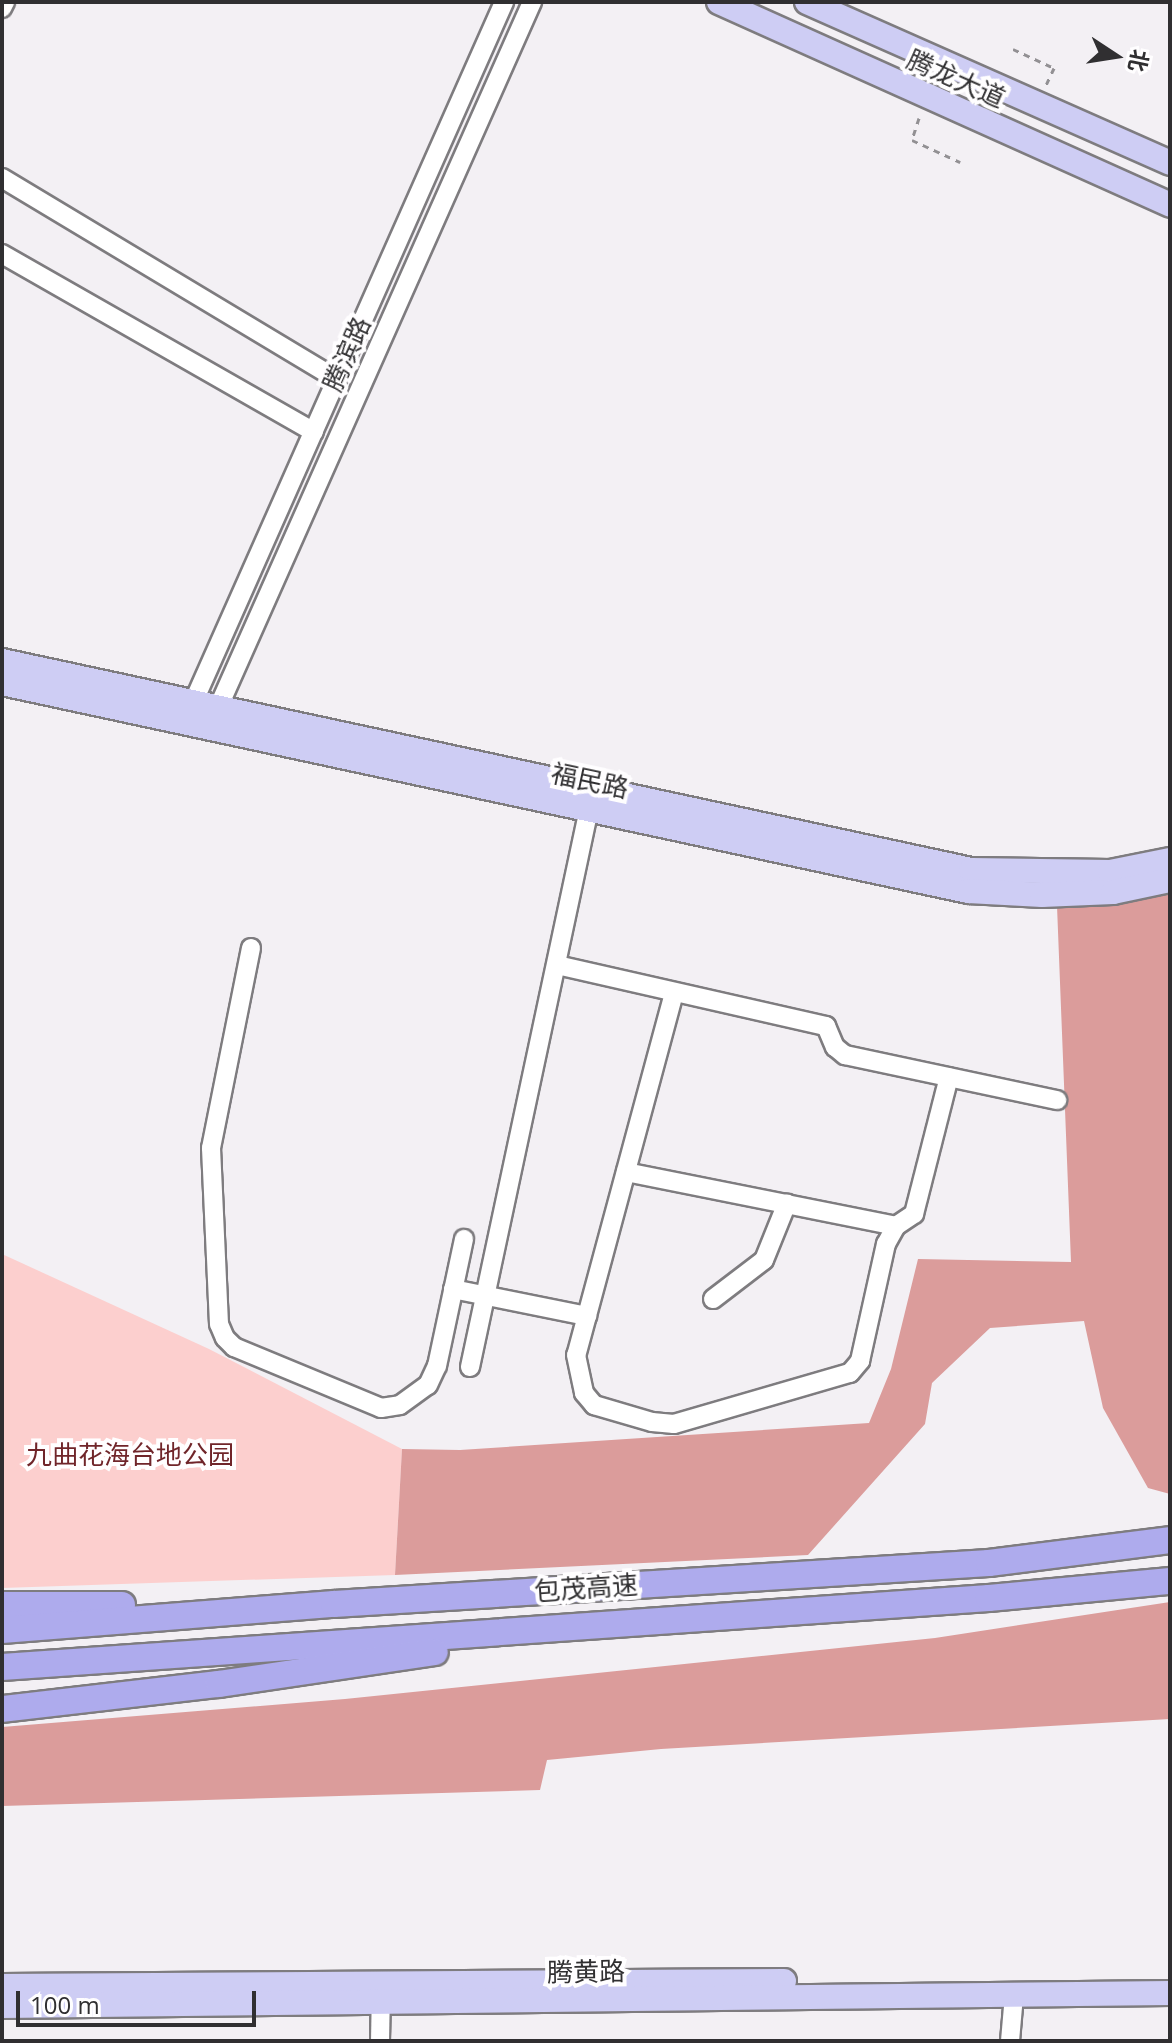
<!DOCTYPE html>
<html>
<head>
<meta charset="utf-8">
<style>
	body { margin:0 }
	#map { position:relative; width:1172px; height:2043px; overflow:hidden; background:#f3f0f4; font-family:"Open Sans","Noto Sans SC",sans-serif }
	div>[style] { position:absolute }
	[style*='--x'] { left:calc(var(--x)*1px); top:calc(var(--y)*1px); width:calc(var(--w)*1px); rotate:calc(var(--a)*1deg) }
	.green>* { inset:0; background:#fccfce }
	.forest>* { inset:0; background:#db9c9b }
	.path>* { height:3px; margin-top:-1.5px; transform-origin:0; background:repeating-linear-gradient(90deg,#929093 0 6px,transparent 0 12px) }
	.roads { filter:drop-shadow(2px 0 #7e7c7f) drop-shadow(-2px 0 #7e7c7f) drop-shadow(0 2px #7e7c7f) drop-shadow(0 -2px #7e7c7f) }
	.minor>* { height:18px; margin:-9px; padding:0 9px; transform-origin:9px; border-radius:9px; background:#fff }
	.major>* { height:24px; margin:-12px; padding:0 12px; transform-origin:12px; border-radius:12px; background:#cecdf4 }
	.highway>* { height:26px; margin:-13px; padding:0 13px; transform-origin:13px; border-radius:13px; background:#aeabed }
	span { translate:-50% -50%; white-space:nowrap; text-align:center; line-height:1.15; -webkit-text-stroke:8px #fffeff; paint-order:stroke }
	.street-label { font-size:26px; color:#302f31 }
	.park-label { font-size:26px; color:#70252a }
	.frame { position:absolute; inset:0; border:4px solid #302f31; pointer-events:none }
	.north { position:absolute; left:1076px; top:16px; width:80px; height:80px; -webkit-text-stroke:6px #fffeff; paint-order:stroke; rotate:102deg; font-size:22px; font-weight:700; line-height:32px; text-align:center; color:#302f31 }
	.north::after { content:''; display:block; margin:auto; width:28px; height:36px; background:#302f31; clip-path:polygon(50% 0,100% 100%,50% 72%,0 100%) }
	.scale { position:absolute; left:16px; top:1991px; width:240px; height:36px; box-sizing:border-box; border:4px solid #302f31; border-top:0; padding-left:10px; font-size:24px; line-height:28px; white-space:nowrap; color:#302f31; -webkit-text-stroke:6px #fffeff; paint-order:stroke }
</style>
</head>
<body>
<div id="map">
	<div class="green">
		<div style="clip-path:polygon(2px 1254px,209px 1349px,402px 1449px,395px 1575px,2px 1588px)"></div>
	</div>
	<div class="forest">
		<div style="clip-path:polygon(1170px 893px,1170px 1494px,1148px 1488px,1103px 1408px,1084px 1321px,990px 1328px,932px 1383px,925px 1424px,808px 1555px,395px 1575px,402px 1449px,460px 1450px,869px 1423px,891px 1369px,918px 1259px,1071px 1262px,1057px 906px,1116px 904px)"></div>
		<div style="clip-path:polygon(1170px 1602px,1170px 1719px,661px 1749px,547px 1760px,540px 1790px,2px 1806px,2px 1727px,345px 1699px,935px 1638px)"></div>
	</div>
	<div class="path">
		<div style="--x:1013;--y:49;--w:45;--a:24.9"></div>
		<div style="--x:1054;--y:68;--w:19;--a:115"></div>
		<div style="--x:919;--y:118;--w:23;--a:108"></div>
		<div style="--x:912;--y:140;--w:53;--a:24.6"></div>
	</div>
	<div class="roads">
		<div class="minor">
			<div style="--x:2;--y:8;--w:7;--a:-63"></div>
			<div style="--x:2;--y:178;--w:391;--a:31"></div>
			<div style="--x:2;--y:254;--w:359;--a:29.7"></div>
			<div style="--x:189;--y:712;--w:777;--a:-66.07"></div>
			<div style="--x:214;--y:717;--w:783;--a:-66.02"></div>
			<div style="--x:251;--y:948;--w:204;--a:101.3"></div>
			<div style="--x:211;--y:1148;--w:176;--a:87.4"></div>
			<div style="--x:219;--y:1324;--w:15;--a:67"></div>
			<div style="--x:225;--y:1338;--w:13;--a:45"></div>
			<div style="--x:234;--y:1347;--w:159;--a:22.5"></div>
			<div style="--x:381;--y:1408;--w:19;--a:-9"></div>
			<div style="--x:400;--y:1405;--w:34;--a:-36"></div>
			<div style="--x:428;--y:1385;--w:21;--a:-65"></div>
			<div style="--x:437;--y:1366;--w:130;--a:-78"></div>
			<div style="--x:557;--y:965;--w:276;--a:12.8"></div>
			<div style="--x:826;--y:1026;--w:23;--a:67"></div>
			<div style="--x:835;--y:1047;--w:13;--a:39"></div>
			<div style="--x:845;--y:1055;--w:217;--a:12"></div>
			<div style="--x:674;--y:993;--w:375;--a:105.1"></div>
			<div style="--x:576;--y:1355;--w:39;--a:78"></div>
			<div style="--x:584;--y:1393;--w:16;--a:50"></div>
			<div style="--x:594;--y:1405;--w:60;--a:16.3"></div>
			<div style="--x:652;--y:1422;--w:22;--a:5"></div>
			<div style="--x:674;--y:1424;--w:183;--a:-16.2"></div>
			<div style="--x:850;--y:1373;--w:16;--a:-50"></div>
			<div style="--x:860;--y:1361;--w:120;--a:-77.5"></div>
			<div style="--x:886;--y:1244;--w:21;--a:-61"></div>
			<div style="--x:896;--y:1226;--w:22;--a:-34"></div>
			<div style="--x:914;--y:1214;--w:141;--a:-75.7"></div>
			<div style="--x:626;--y:1172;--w:275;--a:11.3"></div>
			<div style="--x:453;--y:1289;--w:137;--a:11.4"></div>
			<div style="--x:713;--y:1299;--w:64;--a:-37.4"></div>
			<div style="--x:764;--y:1260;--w:61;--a:-68"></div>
			<div style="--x:470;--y:1367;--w:581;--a:-77.97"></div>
			<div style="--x:380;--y:2041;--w:51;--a:-88.9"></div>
			<div style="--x:1010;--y:2041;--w:46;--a:-85"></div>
		</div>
		<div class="major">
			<div style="--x:719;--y:2;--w:495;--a:24.2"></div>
			<div style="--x:807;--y:2;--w:397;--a:23.9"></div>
			<div style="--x:2;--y:661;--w:991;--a:12.17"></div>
			<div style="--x:971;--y:870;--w:139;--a:0.8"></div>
			<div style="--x:1110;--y:872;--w:61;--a:-11.3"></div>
			<div style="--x:2;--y:683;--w:988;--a:12.15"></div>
			<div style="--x:968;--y:891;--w:74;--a:3.1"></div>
			<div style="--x:1042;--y:895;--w:71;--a:-2.4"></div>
			<div style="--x:1113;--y:892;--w:58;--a:-11.9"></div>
			<div style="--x:2;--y:1986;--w:782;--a:-0.37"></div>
			<div style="--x:2;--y:2006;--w:1168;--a:-0.64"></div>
		</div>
		<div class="highway">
			<div style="--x:2;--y:1605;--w:120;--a:0"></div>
			<div style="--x:2;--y:1630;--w:333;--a:-4.5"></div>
			<div style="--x:334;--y:1604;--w:656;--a:-3.58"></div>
			<div style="--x:989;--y:1563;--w:182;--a:-7.2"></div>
			<div style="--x:2;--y:1667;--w:989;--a:-4"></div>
			<div style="--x:989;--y:1598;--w:182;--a:-5.4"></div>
			<div style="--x:2;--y:1709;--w:218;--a:-6.6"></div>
			<div style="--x:219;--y:1684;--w:218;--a:-8.4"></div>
		</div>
	</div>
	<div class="street-label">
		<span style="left:956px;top:79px;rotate:24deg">腾龙大道</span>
		<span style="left:347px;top:354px;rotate:-66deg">腾滨路</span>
		<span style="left:590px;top:781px;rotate:12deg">福民路</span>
		<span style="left:586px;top:1588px;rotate:-4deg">包茂高速</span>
		<span style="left:586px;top:1972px;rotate:-1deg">腾黄路</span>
	</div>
	<div class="park-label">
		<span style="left:130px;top:1455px">九曲花海台地公园</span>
	</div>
	<div class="frame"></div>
	<div class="north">北</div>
	<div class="scale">100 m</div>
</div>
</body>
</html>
